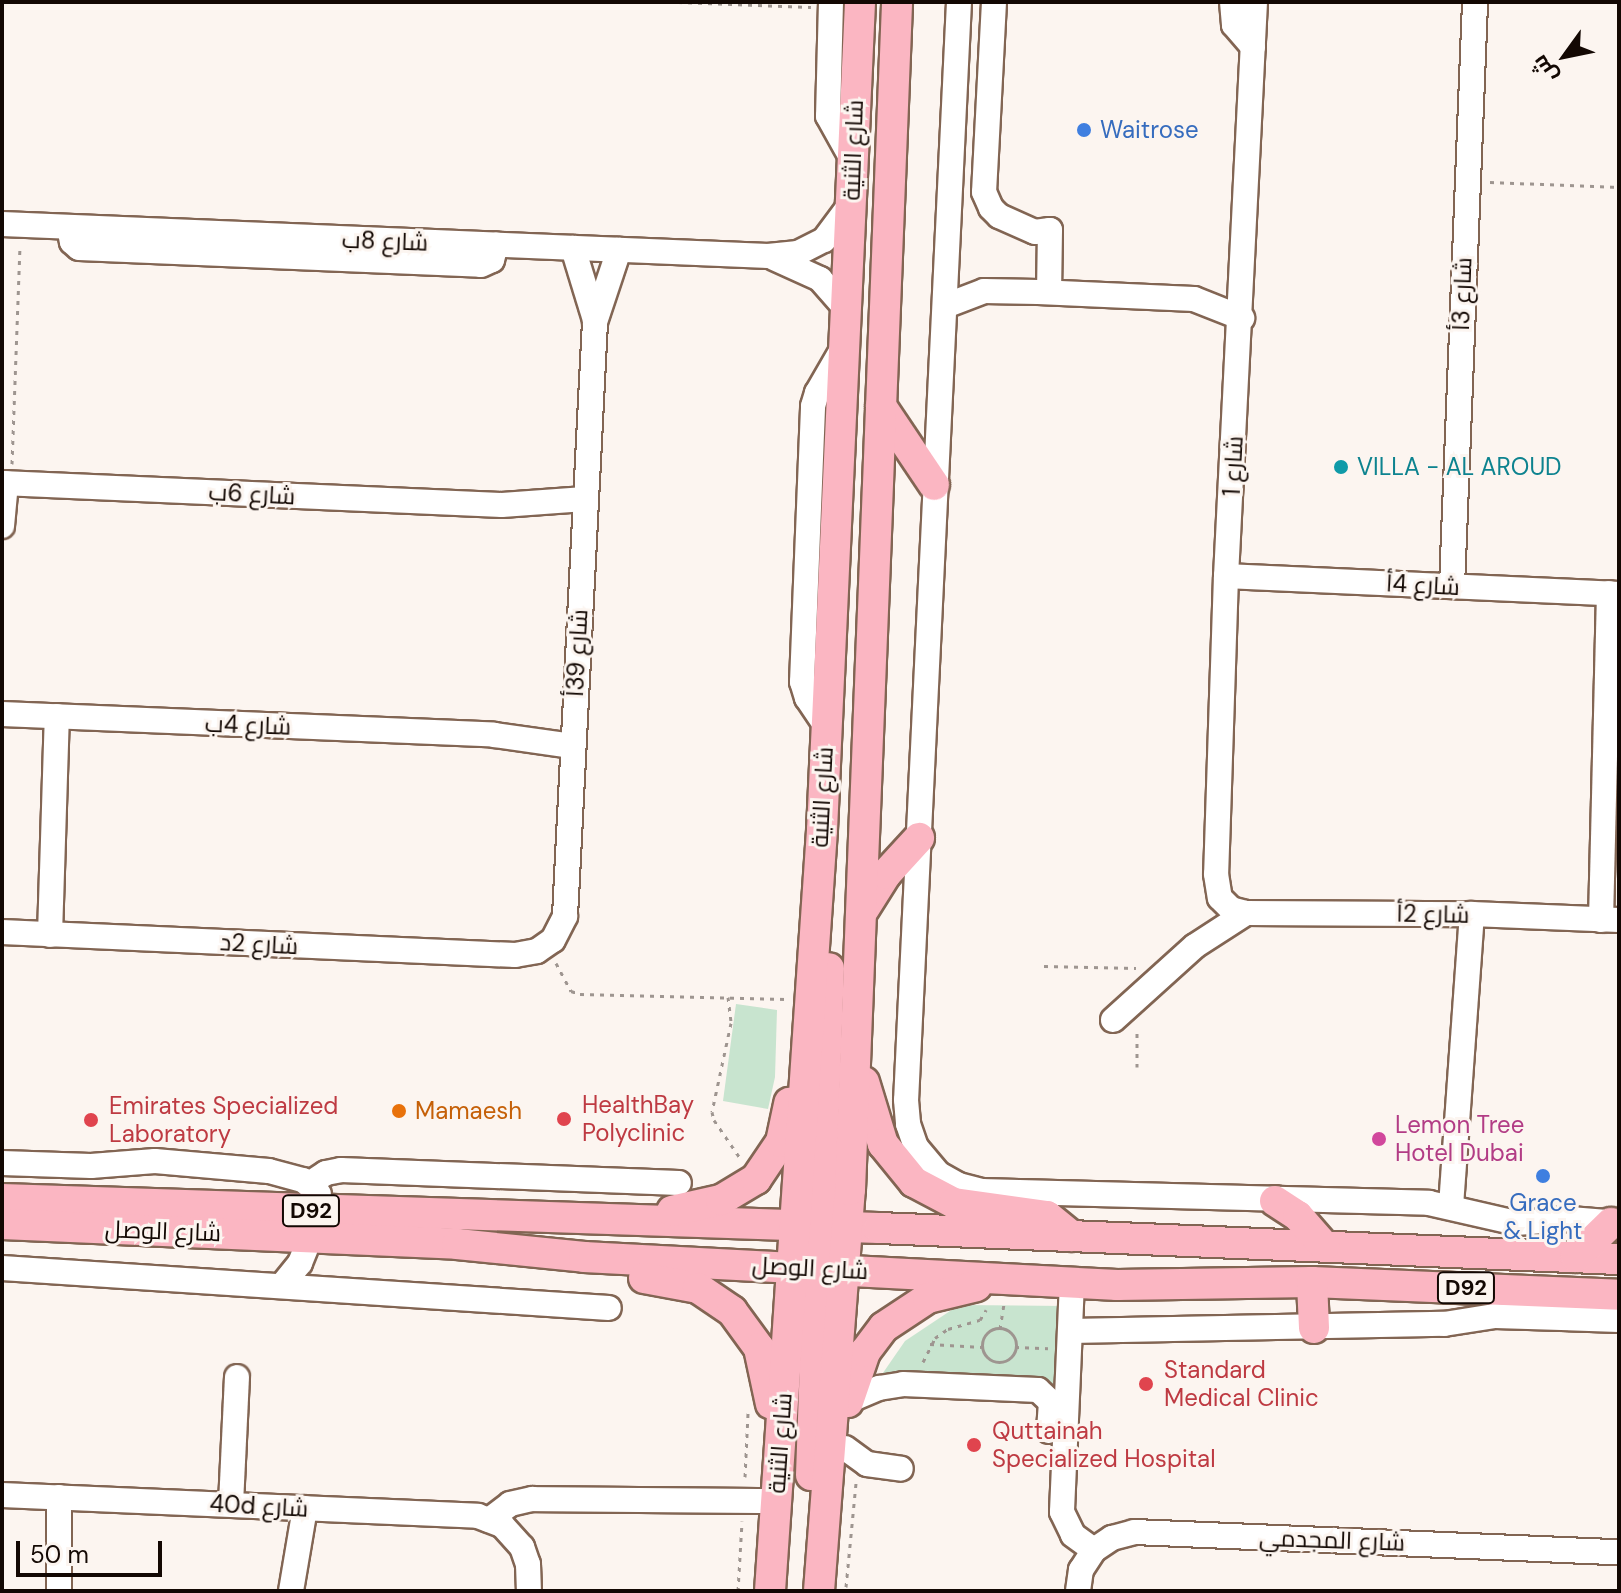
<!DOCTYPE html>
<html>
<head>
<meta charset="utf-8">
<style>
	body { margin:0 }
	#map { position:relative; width:1621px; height:1593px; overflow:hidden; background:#fcf5f0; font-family:"DM Sans",Cairo,sans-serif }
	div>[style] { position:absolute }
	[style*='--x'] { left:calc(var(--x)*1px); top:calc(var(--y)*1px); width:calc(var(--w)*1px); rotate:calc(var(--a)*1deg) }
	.green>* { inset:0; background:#c8e4cf }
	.path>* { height:3px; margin-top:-1.5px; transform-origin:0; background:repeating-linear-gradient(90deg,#9e9590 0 4px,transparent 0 10px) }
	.path>.ring { margin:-1.5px; padding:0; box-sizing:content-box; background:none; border:3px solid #9e9590; border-radius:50% }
	.roads { filter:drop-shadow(2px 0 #826553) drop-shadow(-2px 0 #826553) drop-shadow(0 2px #826553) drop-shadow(0 -2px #826553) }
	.minor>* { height:24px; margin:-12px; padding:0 12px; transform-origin:12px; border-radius:12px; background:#fff }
	.major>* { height:30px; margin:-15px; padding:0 15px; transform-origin:15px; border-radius:15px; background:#fbb6c2 }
	.dots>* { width:22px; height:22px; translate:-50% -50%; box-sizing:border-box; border:4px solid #fcf5f0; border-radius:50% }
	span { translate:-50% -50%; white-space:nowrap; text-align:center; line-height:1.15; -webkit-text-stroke:6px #fcf5f0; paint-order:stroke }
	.shield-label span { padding:2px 6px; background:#fcf5f0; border:2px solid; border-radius:6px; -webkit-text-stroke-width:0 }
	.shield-label { font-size:22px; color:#130803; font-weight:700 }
	.shop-label { font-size:24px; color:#366cbe }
	.left { translate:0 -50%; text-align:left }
	.street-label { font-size:24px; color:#130803 }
	.culture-label { font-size:24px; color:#0d838f }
	.health-label { font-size:24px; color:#be3a42 }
	.food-label { font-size:24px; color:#c56008 }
	.hotel-label { font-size:24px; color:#b23c85 }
	.frame { position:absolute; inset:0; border:4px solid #130803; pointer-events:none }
	.north { position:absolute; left:1525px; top:16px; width:80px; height:80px; -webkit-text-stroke:6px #fcf5f0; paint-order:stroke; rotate:237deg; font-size:22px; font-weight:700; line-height:32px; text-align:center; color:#130803 }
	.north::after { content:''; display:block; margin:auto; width:28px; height:36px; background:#130803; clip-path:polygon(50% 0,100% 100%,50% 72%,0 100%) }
	.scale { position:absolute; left:16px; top:1541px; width:146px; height:36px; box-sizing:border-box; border:4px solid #130803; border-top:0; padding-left:10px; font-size:24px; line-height:28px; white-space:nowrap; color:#130803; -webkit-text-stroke:6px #fcf5f0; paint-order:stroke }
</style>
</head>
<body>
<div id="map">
	<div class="green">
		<div style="clip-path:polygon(736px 1004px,777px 1010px,775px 1077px,768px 1109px,723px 1101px)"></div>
		<div style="clip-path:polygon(959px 1305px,1064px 1306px,1063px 1388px,876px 1383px,905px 1341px)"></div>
	</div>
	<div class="path">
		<div style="--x:678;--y:2;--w:133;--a:2.2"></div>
		<div style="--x:1490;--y:182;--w:129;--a:2.2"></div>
		<div style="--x:12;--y:464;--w:216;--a:-87.9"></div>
		<div style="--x:556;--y:963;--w:32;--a:62"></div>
		<div style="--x:571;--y:991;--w:9;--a:18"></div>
		<div style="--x:580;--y:994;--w:207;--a:1.4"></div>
		<div style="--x:1044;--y:966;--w:92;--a:1.2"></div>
		<div style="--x:728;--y:997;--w:26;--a:83"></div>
		<div style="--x:731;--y:1023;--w:91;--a:102.1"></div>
		<div style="--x:712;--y:1112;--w:8;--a:76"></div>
		<div style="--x:714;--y:1120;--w:46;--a:55.6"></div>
		<div style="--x:1137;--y:1067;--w:38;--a:-90"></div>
		<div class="ring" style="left:982px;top:1328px;width:31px;height:31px"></div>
		<div style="--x:1000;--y:1329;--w:24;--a:-81"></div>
		<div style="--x:930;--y:1344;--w:52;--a:3.3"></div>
		<div style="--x:1015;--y:1347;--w:33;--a:2"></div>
		<div style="--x:923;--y:1362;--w:27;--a:-63"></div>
		<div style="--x:935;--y:1338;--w:16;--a:-35"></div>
		<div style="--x:948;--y:1329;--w:33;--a:-16"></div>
		<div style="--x:980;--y:1320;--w:12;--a:-59"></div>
		<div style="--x:745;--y:1477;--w:64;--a:-87.3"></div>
		<div style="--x:846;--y:1587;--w:104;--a:-84.5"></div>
		<div style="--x:738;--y:1591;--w:70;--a:-86.7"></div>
	</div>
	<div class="roads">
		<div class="minor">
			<div style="--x:831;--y:2;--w:114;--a:91.5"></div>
			<div style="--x:828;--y:116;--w:49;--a:60.8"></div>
			<div style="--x:959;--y:2;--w:1099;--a:92.76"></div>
			<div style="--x:906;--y:1100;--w:24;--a:85"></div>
			<div style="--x:908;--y:1124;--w:24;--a:71"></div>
			<div style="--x:916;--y:1147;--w:35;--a:50"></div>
			<div style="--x:939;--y:1174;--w:23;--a:29"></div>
			<div style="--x:959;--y:1185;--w:23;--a:15"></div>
			<div style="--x:981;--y:1191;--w:448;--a:1.5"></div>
			<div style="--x:1429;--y:1203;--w:89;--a:12.9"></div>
			<div style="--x:1516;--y:1223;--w:54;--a:-4.2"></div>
			<div style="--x:1570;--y:1219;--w:49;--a:4.7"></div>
			<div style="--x:994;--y:2;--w:190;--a:93"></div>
			<div style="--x:984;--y:192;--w:17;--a:66"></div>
			<div style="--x:991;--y:208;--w:11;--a:45"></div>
			<div style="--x:999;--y:216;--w:39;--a:24"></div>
			<div style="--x:1035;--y:232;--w:15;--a:-8"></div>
			<div style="--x:1050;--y:230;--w:62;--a:90.9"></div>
			<div style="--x:1232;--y:2;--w:23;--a:85"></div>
			<div style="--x:1234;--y:25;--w:29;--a:49"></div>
			<div style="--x:1255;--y:2;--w:575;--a:92.89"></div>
			<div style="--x:1226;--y:576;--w:298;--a:91.9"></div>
			<div style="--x:1216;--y:874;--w:24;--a:81"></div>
			<div style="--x:1220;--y:898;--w:16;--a:45"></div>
			<div style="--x:1231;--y:909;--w:16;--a:15"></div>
			<div style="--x:1246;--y:913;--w:226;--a:0.3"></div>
			<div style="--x:1472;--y:914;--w:147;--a:2.3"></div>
			<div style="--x:2;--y:224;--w:767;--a:2.39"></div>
			<div style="--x:768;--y:256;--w:30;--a:-6"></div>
			<div style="--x:798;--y:253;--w:29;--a:-27"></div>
			<div style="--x:824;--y:240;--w:44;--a:-53.4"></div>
			<div style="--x:69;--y:227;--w:15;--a:79"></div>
			<div style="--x:72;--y:242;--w:9;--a:41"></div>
			<div style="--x:79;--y:248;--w:402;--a:2.4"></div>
			<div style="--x:481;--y:265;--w:12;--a:-24"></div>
			<div style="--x:492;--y:260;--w:16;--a:-75"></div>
			<div style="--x:573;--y:248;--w:75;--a:73"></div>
			<div style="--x:774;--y:258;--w:51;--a:24.5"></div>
			<div style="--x:820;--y:279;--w:41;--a:48.9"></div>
			<div style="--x:945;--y:306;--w:42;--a:-21"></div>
			<div style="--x:984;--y:291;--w:54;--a:1.1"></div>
			<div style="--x:1038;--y:292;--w:156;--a:2.6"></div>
			<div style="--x:1194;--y:299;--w:52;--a:21.6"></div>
			<div style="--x:2;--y:483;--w:500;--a:2.52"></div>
			<div style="--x:502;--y:505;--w:83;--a:-4.1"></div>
			<div style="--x:2;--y:526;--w:43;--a:-84.7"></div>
			<div style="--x:1226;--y:576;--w:393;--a:2.6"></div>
			<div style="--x:1452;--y:586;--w:584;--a:-87.74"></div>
			<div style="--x:2;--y:714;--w:492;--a:2.4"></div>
			<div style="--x:494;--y:735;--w:79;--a:8"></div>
			<div style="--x:826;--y:726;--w:34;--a:-124"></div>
			<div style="--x:807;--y:698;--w:17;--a:-107"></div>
			<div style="--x:802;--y:682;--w:276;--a:-87.7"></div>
			<div style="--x:813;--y:406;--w:14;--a:-73"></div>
			<div style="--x:817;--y:393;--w:52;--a:-60"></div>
			<div style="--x:1601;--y:920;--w:327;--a:-88.6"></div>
			<div style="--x:2;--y:932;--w:514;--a:2.57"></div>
			<div style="--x:515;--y:955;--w:22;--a:-10"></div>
			<div style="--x:537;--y:951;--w:19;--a:-35"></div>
			<div style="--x:553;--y:940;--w:27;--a:-63"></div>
			<div style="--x:565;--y:916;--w:595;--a:-87.11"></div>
			<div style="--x:595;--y:322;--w:76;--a:-71.6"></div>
			<div style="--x:50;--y:935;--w:219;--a:-88.2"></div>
			<div style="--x:1113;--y:1020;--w:110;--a:-42.1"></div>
			<div style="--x:1195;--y:946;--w:61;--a:-32.9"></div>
			<div style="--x:2;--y:1163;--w:89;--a:1.9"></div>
			<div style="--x:91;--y:1166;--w:64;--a:-4.5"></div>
			<div style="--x:155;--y:1161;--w:114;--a:5"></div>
			<div style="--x:269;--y:1171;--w:35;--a:15"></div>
			<div style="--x:303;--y:1180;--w:21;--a:41"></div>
			<div style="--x:309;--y:1184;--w:20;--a:-33"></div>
			<div style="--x:326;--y:1173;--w:15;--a:-11"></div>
			<div style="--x:341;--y:1170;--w:338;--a:2.2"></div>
			<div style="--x:1451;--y:1206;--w:293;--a:-85.9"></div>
			<div style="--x:2;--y:1268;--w:608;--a:3.77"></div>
			<div style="--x:1072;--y:1282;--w:230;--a:92.5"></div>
			<div style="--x:1062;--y:1512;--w:25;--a:64"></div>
			<div style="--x:1073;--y:1535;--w:26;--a:36"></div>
			<div style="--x:283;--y:1284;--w:27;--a:-51"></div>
			<div style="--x:300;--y:1263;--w:27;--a:-68"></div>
			<div style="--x:1070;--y:1331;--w:374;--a:-1.1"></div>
			<div style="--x:1444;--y:1324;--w:52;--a:-8.9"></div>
			<div style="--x:1495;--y:1316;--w:124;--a:1.8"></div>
			<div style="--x:848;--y:1401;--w:34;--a:-23"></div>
			<div style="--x:879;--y:1388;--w:24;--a:-9"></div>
			<div style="--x:903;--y:1384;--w:135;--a:2.5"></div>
			<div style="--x:1038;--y:1390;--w:18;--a:43"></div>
			<div style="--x:1051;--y:1402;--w:29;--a:94"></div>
			<div style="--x:845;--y:1448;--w:27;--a:36"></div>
			<div style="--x:867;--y:1464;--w:34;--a:8"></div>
			<div style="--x:2;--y:1495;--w:476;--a:2.5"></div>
			<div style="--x:478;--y:1516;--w:26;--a:21"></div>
			<div style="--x:502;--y:1525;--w:30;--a:48"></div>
			<div style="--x:522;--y:1547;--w:18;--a:71"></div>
			<div style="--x:528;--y:1564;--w:27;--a:88"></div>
			<div style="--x:231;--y:1504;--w:127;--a:-87.3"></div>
			<div style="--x:489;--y:1520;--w:26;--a:-37"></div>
			<div style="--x:510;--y:1504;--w:23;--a:-13"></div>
			<div style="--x:532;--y:1499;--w:244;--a:0.5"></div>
			<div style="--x:59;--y:1591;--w:94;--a:-90"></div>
			<div style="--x:291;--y:1591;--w:84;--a:-80.4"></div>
			<div style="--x:1078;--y:1591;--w:21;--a:-82"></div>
			<div style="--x:1081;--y:1570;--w:24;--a:-57"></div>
			<div style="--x:1094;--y:1550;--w:22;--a:-34"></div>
			<div style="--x:1112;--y:1538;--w:23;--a:-15"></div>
			<div style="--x:1134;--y:1532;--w:485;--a:2.4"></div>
		</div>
		<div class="major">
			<div style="--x:881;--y:406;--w:95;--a:56.1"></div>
			<div style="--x:864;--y:909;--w:41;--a:-57.8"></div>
			<div style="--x:886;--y:874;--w:49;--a:-47.5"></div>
			<div style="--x:864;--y:1082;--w:65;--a:73"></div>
			<div style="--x:883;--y:1144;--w:49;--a:50.8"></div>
			<div style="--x:914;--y:1182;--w:45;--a:27.7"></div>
			<div style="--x:954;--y:1203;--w:94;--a:8"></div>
			<div style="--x:1047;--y:1216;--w:32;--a:39"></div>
			<div style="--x:2;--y:1199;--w:877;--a:1.89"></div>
			<div style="--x:879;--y:1228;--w:741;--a:2.4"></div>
			<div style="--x:1275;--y:1201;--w:27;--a:33"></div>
			<div style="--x:1298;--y:1216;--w:40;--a:49"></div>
			<div style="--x:672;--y:1211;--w:50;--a:-12.7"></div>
			<div style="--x:721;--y:1200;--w:41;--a:-31"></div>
			<div style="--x:756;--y:1179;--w:45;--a:-56"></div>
			<div style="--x:781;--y:1142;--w:40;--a:-78"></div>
			<div style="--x:2;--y:1224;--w:455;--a:2.5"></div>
			<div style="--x:457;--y:1244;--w:128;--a:5.8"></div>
			<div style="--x:584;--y:1257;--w:534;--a:3.01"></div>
			<div style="--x:1117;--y:1285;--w:195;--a:-0.9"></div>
			<div style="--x:1312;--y:1282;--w:307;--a:2.4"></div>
			<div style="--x:1576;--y:1257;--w:49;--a:-44.2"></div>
			<div style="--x:644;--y:1278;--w:55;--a:10.5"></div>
			<div style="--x:698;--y:1288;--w:41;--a:34.1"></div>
			<div style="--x:732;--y:1311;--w:46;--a:53.9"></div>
			<div style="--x:759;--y:1348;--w:57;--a:77.9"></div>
			<div style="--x:1312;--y:1282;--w:46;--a:87.5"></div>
			<div style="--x:848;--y:1402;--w:53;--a:-71.2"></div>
			<div style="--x:865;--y:1352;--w:31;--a:-53"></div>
			<div style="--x:884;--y:1327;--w:53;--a:-33.4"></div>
			<div style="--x:928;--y:1298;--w:50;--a:-13.8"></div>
			<div style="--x:811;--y:1475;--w:507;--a:-87.97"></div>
			<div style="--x:770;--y:1591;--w:763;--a:-86.09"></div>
			<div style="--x:822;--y:830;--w:829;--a:-87.37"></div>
			<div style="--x:819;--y:1591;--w:402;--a:-85.6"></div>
			<div style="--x:850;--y:1190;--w:1189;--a:-87.73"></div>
		</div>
	</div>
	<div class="dots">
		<div style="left:1084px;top:130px;background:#3f7fe0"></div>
		<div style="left:1341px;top:467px;background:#0f9aa8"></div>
		<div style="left:399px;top:1111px;background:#e8710a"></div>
		<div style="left:564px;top:1119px;background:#e0444e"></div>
		<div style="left:91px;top:1120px;background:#e0444e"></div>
		<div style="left:1379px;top:1139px;background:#d1479c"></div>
		<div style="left:1543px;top:1176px;background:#3f7fe0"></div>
		<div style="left:1146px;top:1384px;background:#e0444e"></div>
		<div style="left:974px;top:1445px;background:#e0444e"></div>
	</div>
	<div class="shield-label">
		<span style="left:311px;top:1211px">D92</span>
		<span style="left:1466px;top:1288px">D92</span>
	</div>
	<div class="shop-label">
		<span class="left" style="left:1100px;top:130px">Waitrose</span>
		<span style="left:1543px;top:1217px">Grace<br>&amp; Light</span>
	</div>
	<div class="street-label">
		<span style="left:853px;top:150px;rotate:-88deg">شارع الثنية</span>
		<span style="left:385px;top:241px;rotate:2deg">شارع 8ب</span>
		<span style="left:1462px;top:294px;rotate:-88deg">شارع 3أ</span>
		<span style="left:1233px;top:466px;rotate:-87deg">شارع 1</span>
		<span style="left:252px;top:494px;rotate:3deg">شارع 6ب</span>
		<span style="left:1423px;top:585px;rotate:3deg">شارع 4أ</span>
		<span style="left:577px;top:653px;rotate:-87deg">شارع 39أ</span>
		<span style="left:248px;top:725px;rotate:2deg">شارع 4ب</span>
		<span style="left:822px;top:797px;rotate:-87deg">شارع الثنية</span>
		<span style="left:1433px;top:914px;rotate:1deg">شارع 2أ</span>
		<span style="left:259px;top:944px;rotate:3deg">شارع 2د</span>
		<span style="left:163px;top:1231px;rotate:2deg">شارع الوصل</span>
		<span style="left:810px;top:1268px;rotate:3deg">شارع الوصل</span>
		<span style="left:780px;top:1443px;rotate:-86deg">شارع الثنية</span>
		<span style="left:259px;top:1506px;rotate:3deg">40d شارع</span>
		<span style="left:1332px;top:1540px;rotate:2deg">شارع المجدمي</span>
	</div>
	<div class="culture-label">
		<span class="left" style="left:1357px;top:467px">VILLA - AL AROUD</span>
	</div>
	<div class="health-label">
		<span class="left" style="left:582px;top:1119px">HealthBay<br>Polyclinic</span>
		<span class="left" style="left:109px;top:1120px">Emirates Specialized<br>Laboratory</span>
		<span class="left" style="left:1164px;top:1384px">Standard<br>Medical Clinic</span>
		<span class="left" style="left:992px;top:1445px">Quttainah<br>Specialized Hospital</span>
	</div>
	<div class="food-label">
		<span class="left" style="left:415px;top:1111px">Mamaesh</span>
	</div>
	<div class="hotel-label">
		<span class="left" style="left:1395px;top:1139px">Lemon Tree<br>Hotel Dubai</span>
	</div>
	<div class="frame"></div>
	<div class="north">ش</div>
	<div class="scale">50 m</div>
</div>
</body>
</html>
